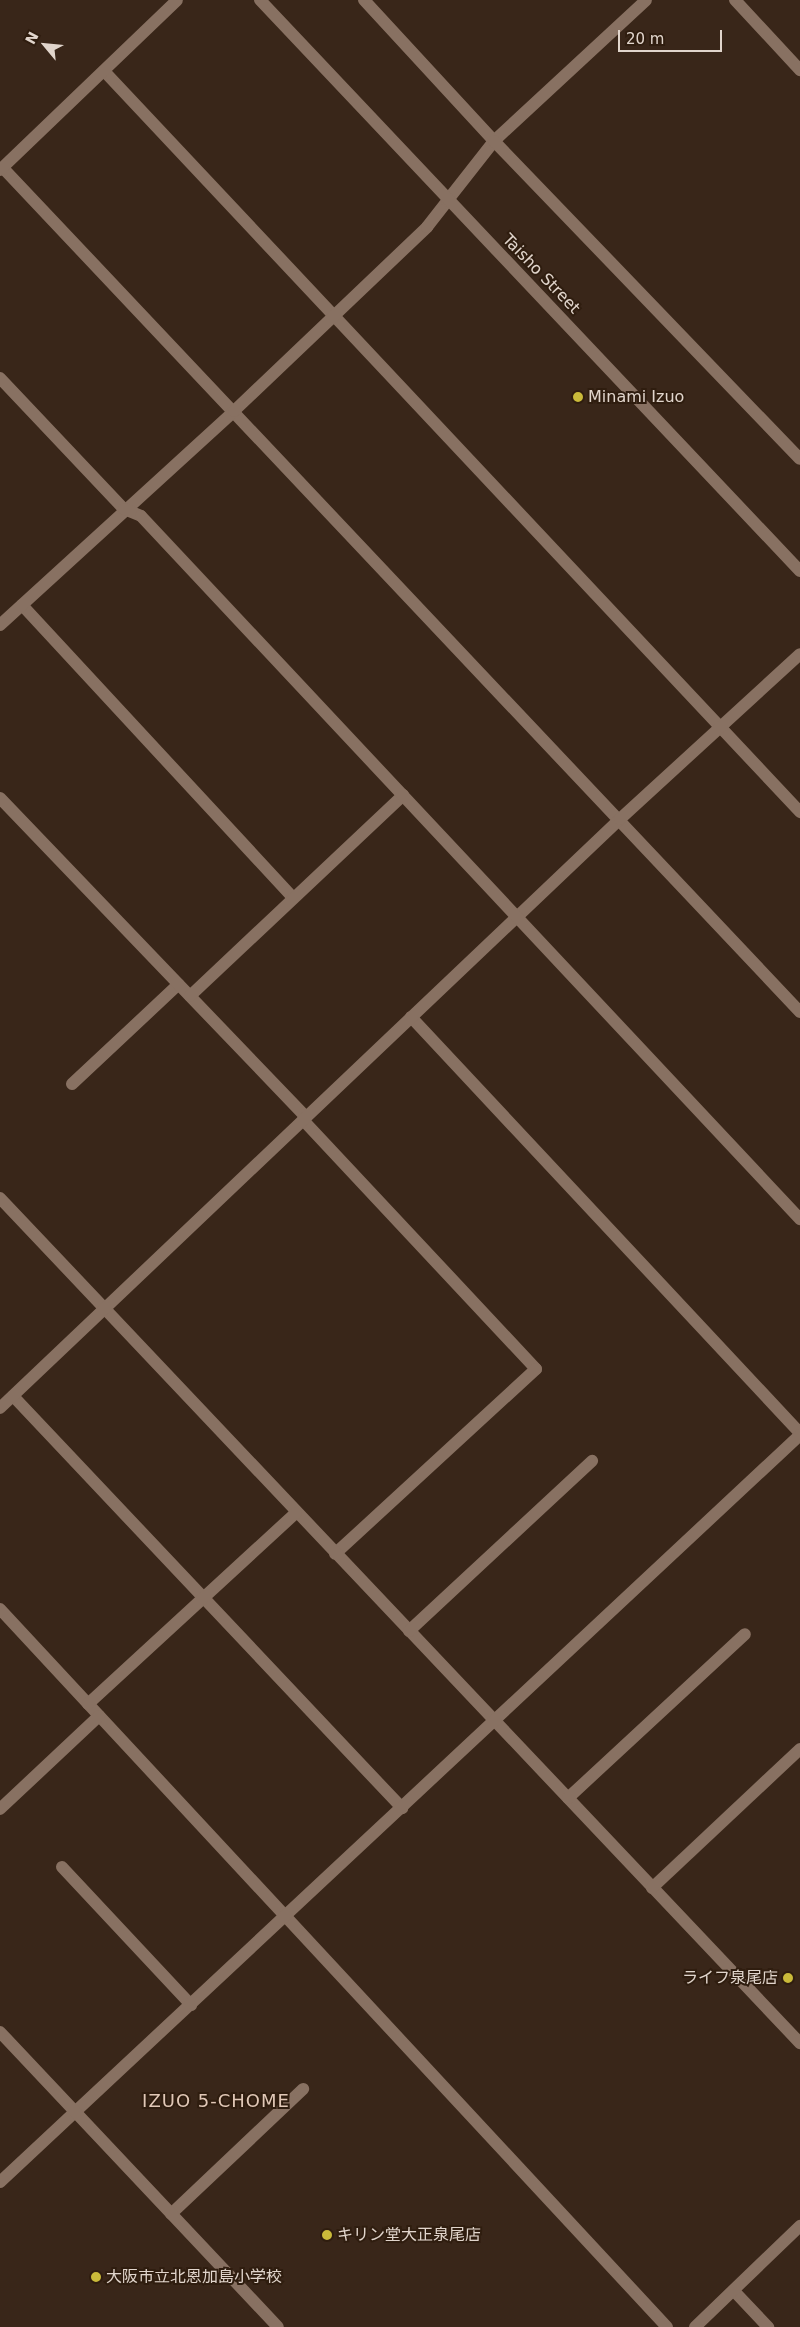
<!DOCTYPE html>
<html>
<head>
<meta charset="utf-8">
<style>
	body { margin:0 }
	#map { position:relative; width:800px; height:2327px; overflow:hidden; background:#392619; font-family:"DejaVu Sans","Noto Sans JP",sans-serif }
	div>[style] { position:absolute }
	[style*='--x'] { left:calc(var(--x)*1px); top:calc(var(--y)*1px); width:calc(var(--w)*1px); rotate:calc(var(--a)*1deg) }
	.service>* { height:12px; margin:-6px; padding:0 6px; transform-origin:6px; border-radius:6px; background:#887162 }
	.minor>* { height:12px; margin:-6px; padding:0 6px; transform-origin:6px; border-radius:6px; background:#887162 }
	.tertiary>* { height:12px; margin:-6px; padding:0 6px; transform-origin:6px; border-radius:6px; background:#887162 }
	.secondary>* { height:12px; margin:-6px; padding:0 6px; transform-origin:6px; border-radius:6px; background:#887162 }
	.dots>* { width:14px; height:14px; translate:-50% -50%; box-sizing:border-box; border:2px solid #2f1d0f; border-radius:50% }
	span { translate:-50% -50%; white-space:nowrap; text-align:center; line-height:1.15; -webkit-text-stroke:4px #2f1d0f; paint-order:stroke }
	.street-label { font-size:16px; color:#e1d5cc }
	.poi-label { font-size:16px; color:#e1d5cc }
	.left { translate:0 -50%; text-align:left }
	.right { translate:-100% -50%; text-align:right }
	.neighbourhood-label { font-size:18px; color:#e1c8b7; letter-spacing:1px }
	.north { position:absolute; left:20px; top:20px; width:50px; height:50px; -webkit-text-stroke:4px #2f1d0f; paint-order:stroke; rotate:298deg; font-size:14px; font-weight:700; line-height:20px; text-align:center; color:#e1d5cc }
	.north::after { content:''; display:block; margin:auto; width:18px; height:22px; background:#e1d5cc; clip-path:polygon(50% 0,100% 100%,50% 72%,0 100%) }
	.scale { position:absolute; left:618px; top:30px; width:104px; height:22px; box-sizing:border-box; border:2px solid #e1d5cc; border-top:0; padding-left:6px; font-size:15px; line-height:18px; white-space:nowrap; color:#e1d5cc; -webkit-text-stroke:4px #2f1d0f; paint-order:stroke }
</style>
</head>
<body>
<div id="map">
	<div class="service">
		<div style="--x:72;--y:1084;--w:146;--a:-43.1"></div>
		<div style="--x:171;--y:2214;--w:182;--a:-43.4"></div>
	</div>
	<div class="minor">
		<div style="--x:735;--y:0;--w:96;--a:47.1"></div>
		<div style="--x:104;--y:71;--w:1017;--a:46.79"></div>
		<div style="--x:3;--y:168;--w:1161;--a:46.64"></div>
		<div style="--x:22;--y:605;--w:399;--a:47.2"></div>
		<div style="--x:0;--y:625;--w:317;--a:-42.4"></div>
		<div style="--x:234;--y:411;--w:267;--a:-43.6"></div>
		<div style="--x:427;--y:227;--w:33;--a:-52"></div>
		<div style="--x:0;--y:798;--w:442;--a:46.2"></div>
		<div style="--x:190;--y:996;--w:293;--a:-43.3"></div>
		<div style="--x:411;--y:1017;--w:570;--a:46.92"></div>
		<div style="--x:303;--y:1120;--w:341;--a:46.9"></div>
		<div style="--x:536;--y:1369;--w:273;--a:137.4"></div>
		<div style="--x:0;--y:1198;--w:1164;--a:46.57"></div>
		<div style="--x:13;--y:1396;--w:567;--a:46.64"></div>
		<div style="--x:0;--y:1408;--w:855;--a:-43.53"></div>
		<div style="--x:620;--y:819;--w:244;--a:-42.5"></div>
		<div style="--x:0;--y:1609;--w:980;--a:47.11"></div>
		<div style="--x:409;--y:1631;--w:250;--a:-42.9"></div>
		<div style="--x:88;--y:1704;--w:282;--a:-42.6"></div>
		<div style="--x:568;--y:1798;--w:241;--a:-42.8"></div>
		<div style="--x:0;--y:1809;--w:136;--a:-43.2"></div>
		<div style="--x:62;--y:1867;--w:189;--a:46.9"></div>
		<div style="--x:652;--y:1888;--w:203;--a:-43.2"></div>
		<div style="--x:0;--y:2182;--w:1095;--a:-43.04"></div>
	</div>
	<div class="tertiary">
		<div style="--x:0;--y:170;--w:245;--a:-43.8"></div>
		<div style="--x:447;--y:201;--w:76;--a:-51.9"></div>
		<div style="--x:494;--y:141;--w:207;--a:-42.8"></div>
		<div style="--x:0;--y:378;--w:180;--a:46.6"></div>
		<div style="--x:124;--y:509;--w:18;--a:22"></div>
		<div style="--x:141;--y:516;--w:964;--a:46.85"></div>
		<div style="--x:0;--y:2032;--w:405;--a:46.7"></div>
		<div style="--x:734;--y:2291;--w:50;--a:46.6"></div>
		<div style="--x:695;--y:2327;--w:146;--a:-43.9"></div>
	</div>
	<div class="secondary">
		<div style="--x:260;--y:0;--w:786;--a:46.6"></div>
		<div style="--x:364;--y:0;--w:192;--a:47.3"></div>
		<div style="--x:494;--y:141;--w:441;--a:46.1"></div>
	</div>
	<div class="dots">
		<div style="left:578px;top:397px;background:#caba3a"></div>
		<div style="left:788px;top:1978px;background:#caba3a"></div>
		<div style="left:327px;top:2235px;background:#caba3a"></div>
		<div style="left:96px;top:2277px;background:#caba3a"></div>
	</div>
	<div class="street-label">
		<span style="left:541px;top:274px;rotate:46deg">Taisho Street</span>
	</div>
	<div class="poi-label">
		<span class="left" style="left:588px;top:397px">Minami Izuo</span>
		<span class="right" style="left:778px;top:1978px">ライフ泉尾店</span>
		<span class="left" style="left:337px;top:2235px">キリン堂大正泉尾店</span>
		<span class="left" style="left:106px;top:2277px">大阪市立北恩加島小学校</span>
	</div>
	<div class="neighbourhood-label">
		<span style="left:216px;top:2101px">IZUO 5-CHOME</span>
	</div>
	<div class="north">N</div>
	<div class="scale">20 m</div>
</div>
</body>
</html>
